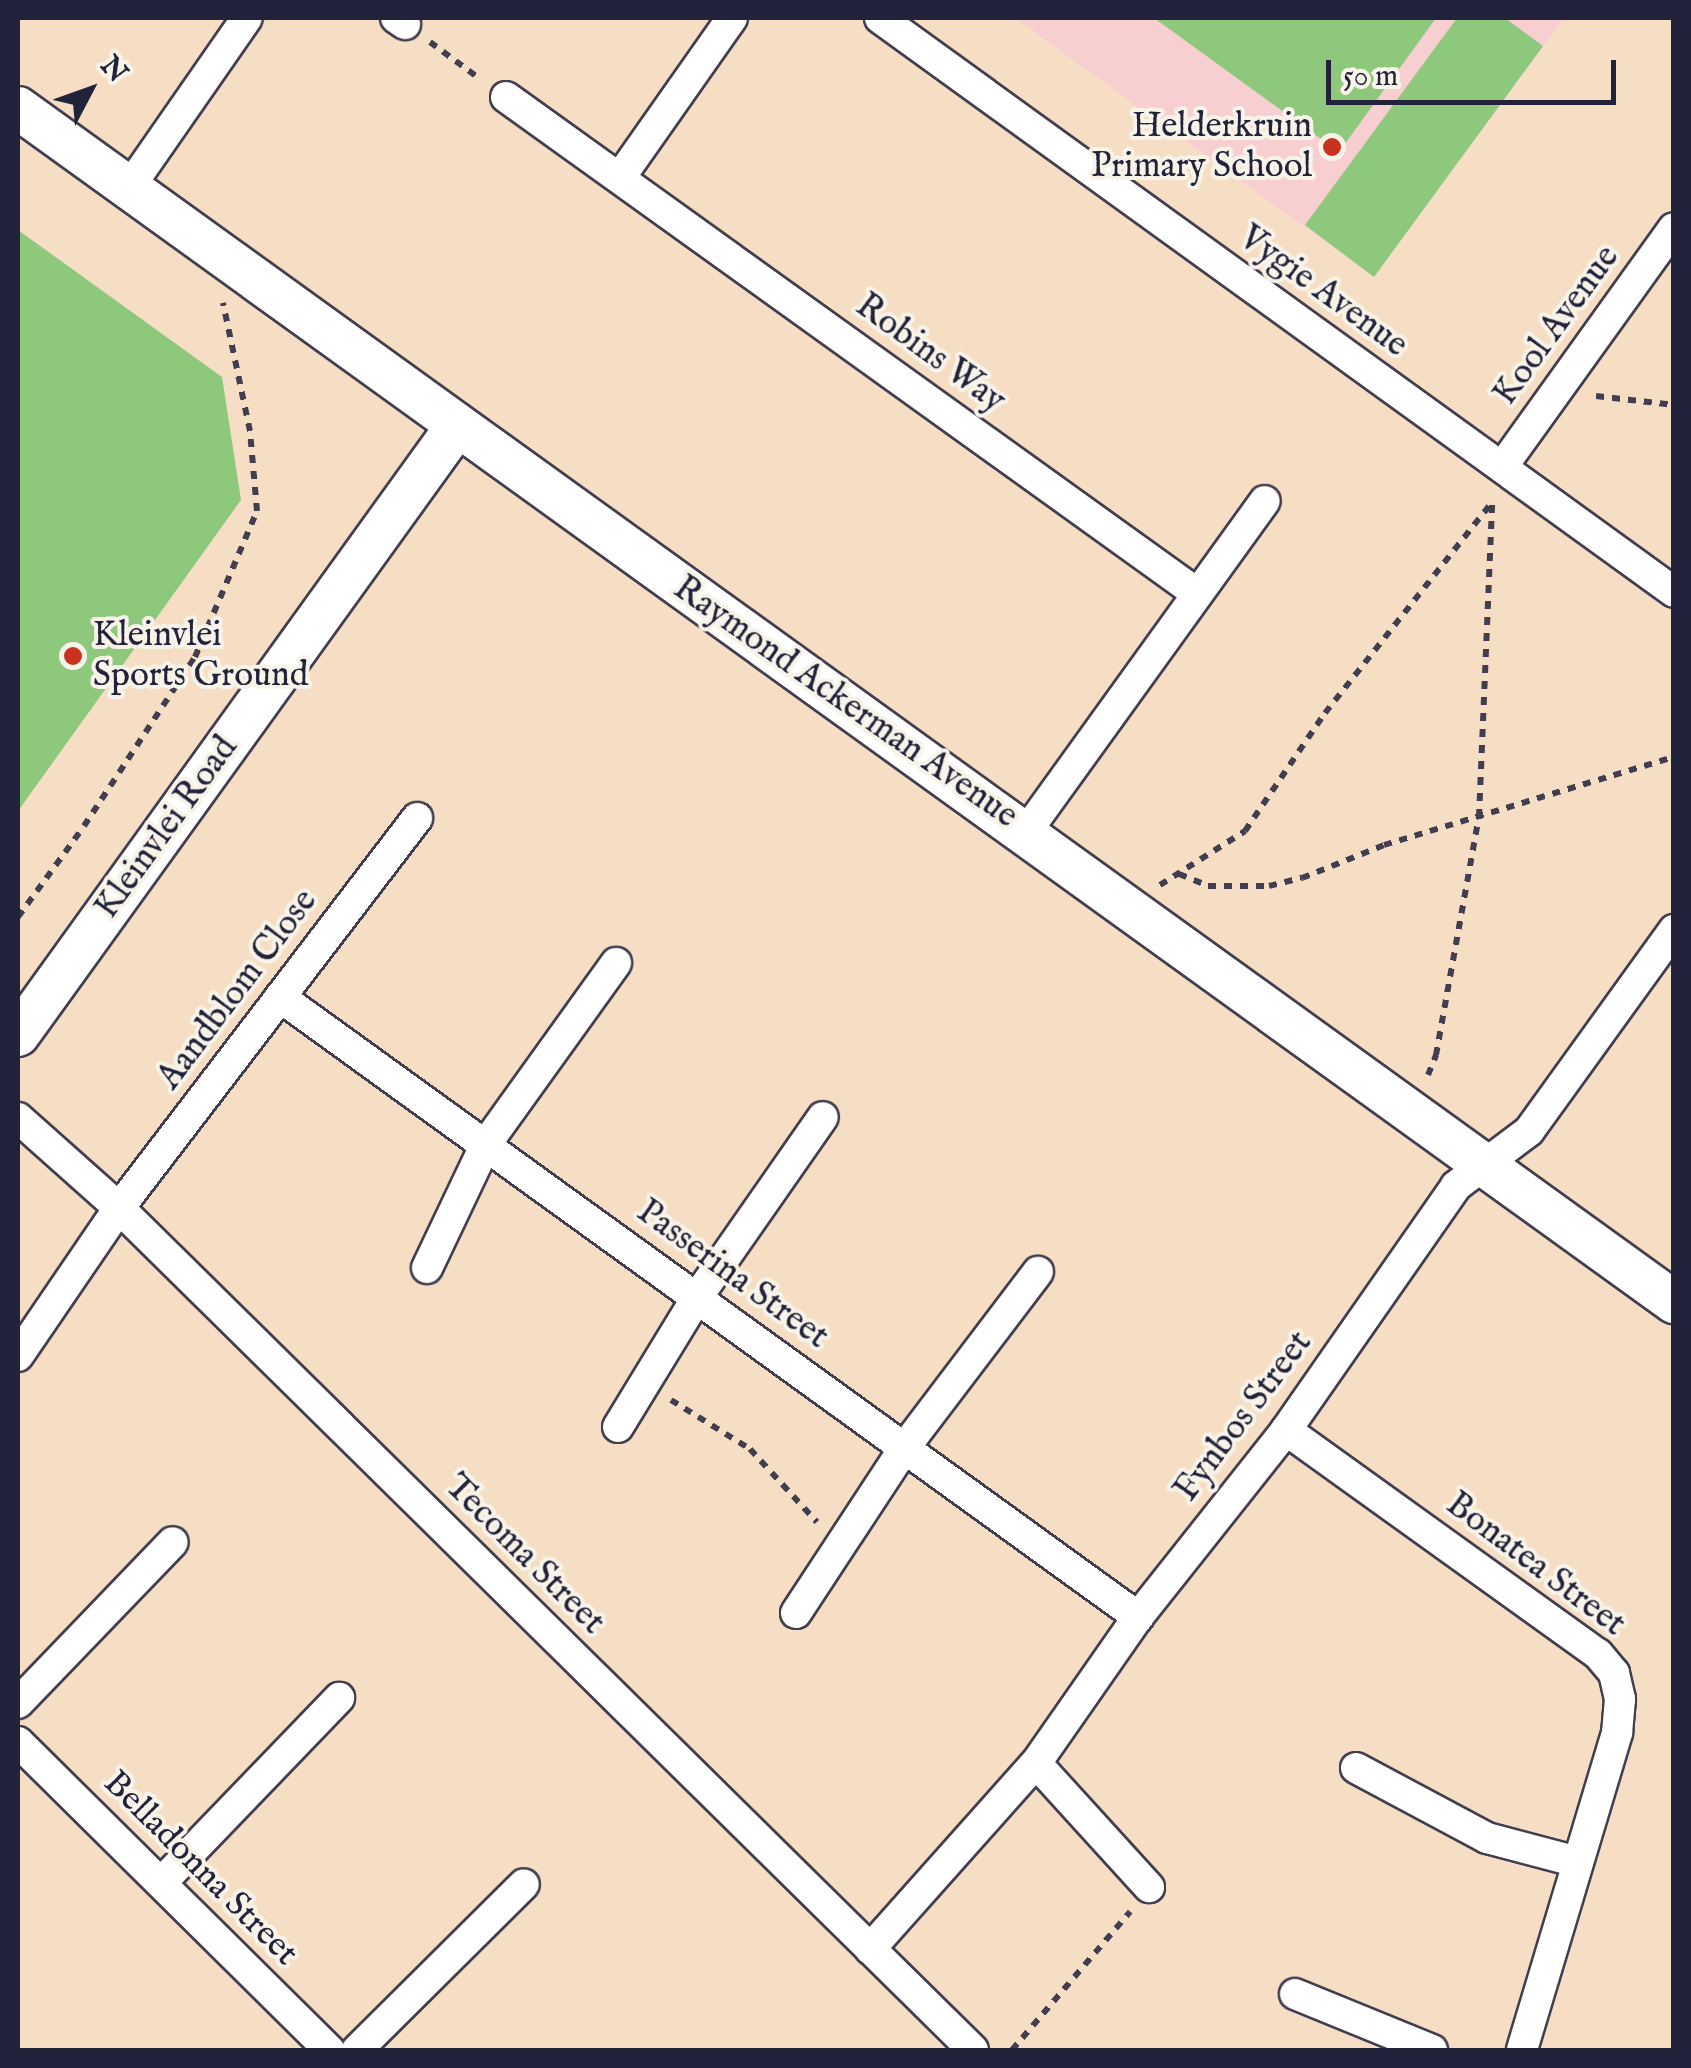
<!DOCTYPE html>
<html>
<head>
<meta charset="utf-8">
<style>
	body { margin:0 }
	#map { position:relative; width:1691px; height:2068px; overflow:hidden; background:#f5dec4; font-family:"IM FELL English",serif }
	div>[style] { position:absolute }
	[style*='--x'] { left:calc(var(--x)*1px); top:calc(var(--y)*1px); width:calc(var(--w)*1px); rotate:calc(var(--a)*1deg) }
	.built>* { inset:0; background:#f7cfd1 }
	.green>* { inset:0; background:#8ec87c }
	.path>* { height:6px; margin-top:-3px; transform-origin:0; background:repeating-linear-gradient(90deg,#423e50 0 8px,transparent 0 16px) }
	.roads { filter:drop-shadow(2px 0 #423e50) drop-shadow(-2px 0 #423e50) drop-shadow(0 2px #423e50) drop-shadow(0 -2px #423e50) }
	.street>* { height:30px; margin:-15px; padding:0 15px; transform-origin:15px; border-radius:15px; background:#fff }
	.secondary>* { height:42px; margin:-21px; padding:0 21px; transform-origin:21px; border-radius:21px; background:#fff }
	.dots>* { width:28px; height:28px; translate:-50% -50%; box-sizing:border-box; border:5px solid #f7f3e8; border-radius:50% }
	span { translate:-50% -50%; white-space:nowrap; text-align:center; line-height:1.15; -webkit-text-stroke:8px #f7f3e8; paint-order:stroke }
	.poi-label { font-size:35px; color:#22223b }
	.right { translate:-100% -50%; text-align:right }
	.left { translate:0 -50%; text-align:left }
	.street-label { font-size:35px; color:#22223b }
	.frame { position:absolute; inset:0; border:20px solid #22223b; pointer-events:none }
	.north { position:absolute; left:40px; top:40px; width:100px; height:100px; -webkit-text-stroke:8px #f7f3e8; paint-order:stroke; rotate:49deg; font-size:28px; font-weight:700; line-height:40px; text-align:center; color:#22223b }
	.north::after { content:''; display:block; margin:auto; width:35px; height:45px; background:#22223b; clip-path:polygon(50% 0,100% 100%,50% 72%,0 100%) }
	.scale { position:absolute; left:1326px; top:60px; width:290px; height:45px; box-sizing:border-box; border:5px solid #22223b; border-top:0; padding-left:12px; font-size:30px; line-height:35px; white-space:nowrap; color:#22223b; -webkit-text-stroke:8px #f7f3e8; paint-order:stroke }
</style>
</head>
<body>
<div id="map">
	<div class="built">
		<div style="clip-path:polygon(1015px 18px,1564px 18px,1374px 277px)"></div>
	</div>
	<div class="green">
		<div style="clip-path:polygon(1154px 18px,1436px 18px,1339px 152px)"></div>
		<div style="clip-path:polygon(1457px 18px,1505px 18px,1543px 46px,1374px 277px,1305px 225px)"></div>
		<div style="clip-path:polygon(18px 230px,222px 377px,241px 500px,18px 811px)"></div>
	</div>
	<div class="path">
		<div style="--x:430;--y:42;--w:62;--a:36.5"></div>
		<div style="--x:1596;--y:396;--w:79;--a:6.6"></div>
		<div style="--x:1179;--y:874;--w:31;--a:22"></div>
		<div style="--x:1208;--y:886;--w:61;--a:0"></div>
		<div style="--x:1269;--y:886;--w:34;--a:-14"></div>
		<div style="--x:1302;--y:878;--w:88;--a:-21.9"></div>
		<div style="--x:1384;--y:845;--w:303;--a:-16.9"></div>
		<div style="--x:1160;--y:885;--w:101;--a:-32.4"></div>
		<div style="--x:1245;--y:831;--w:143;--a:-55.9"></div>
		<div style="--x:1325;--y:713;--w:269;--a:-51.6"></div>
		<div style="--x:18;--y:917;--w:112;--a:-54"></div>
		<div style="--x:84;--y:826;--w:202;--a:-56.7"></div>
		<div style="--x:195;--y:657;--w:159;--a:-67"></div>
		<div style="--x:257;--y:511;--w:80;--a:-95"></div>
		<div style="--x:250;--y:431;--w:131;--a:-101.9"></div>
		<div style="--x:1428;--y:1075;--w:22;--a:-68"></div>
		<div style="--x:1436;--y:1055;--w:242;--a:-79.8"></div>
		<div style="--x:1479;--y:817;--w:314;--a:-87.6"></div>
		<div style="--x:671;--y:1400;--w:93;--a:31.8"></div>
		<div style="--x:750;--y:1449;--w:99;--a:47.5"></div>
		<div style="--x:1012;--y:2050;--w:182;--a:-49.5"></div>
	</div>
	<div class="roads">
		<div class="street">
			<div style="--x:396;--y:18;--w:11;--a:34"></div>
			<div style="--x:880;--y:18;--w:980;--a:35.86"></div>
			<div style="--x:506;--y:97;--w:848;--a:35.69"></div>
			<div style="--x:621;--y:176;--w:193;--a:-54.9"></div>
			<div style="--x:128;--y:189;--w:208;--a:-55.2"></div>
			<div style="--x:1502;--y:467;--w:294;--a:-54.3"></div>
			<div style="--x:1026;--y:832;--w:408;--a:-54.2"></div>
			<div style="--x:280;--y:997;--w:1059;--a:35.85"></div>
			<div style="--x:18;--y:1118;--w:135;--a:41.7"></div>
			<div style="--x:119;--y:1208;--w:1199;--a:44.59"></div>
			<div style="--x:427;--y:1268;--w:137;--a:-64.6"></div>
			<div style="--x:486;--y:1144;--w:223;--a:-54.3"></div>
			<div style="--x:18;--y:1356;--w:179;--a:-55.7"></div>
			<div style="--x:119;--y:1208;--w:491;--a:-52.6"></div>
			<div style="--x:618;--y:1427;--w:153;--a:-58.6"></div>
			<div style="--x:698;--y:1296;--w:218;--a:-55.1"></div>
			<div style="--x:1286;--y:1430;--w:384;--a:35.7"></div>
			<div style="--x:1598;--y:1654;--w:25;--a:50"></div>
			<div style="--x:1614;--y:1673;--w:27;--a:77"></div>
			<div style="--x:1620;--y:1699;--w:34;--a:95"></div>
			<div style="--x:1617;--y:1733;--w:331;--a:106.7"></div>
			<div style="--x:796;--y:1613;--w:199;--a:-56.7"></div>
			<div style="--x:905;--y:1447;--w:220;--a:-52.8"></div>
			<div style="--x:18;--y:1703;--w:223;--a:-46.1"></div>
			<div style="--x:18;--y:1742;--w:438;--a:44.7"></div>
			<div style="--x:1036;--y:1763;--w:168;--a:47.7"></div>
			<div style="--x:1356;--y:1768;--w:149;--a:28.1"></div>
			<div style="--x:1487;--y:1838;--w:94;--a:14.8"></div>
			<div style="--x:161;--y:1883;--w:257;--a:-46.1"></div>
			<div style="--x:870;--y:1949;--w:249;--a:-48.3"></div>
			<div style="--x:1036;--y:1763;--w:178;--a:-55.1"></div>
			<div style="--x:1138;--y:1617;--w:238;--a:-51.6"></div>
			<div style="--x:1286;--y:1430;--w:297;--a:-55.1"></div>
			<div style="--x:1456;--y:1186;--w:91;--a:-37"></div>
			<div style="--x:1529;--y:1131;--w:248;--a:-54.2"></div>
			<div style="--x:1295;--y:1994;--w:148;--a:22.2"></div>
			<div style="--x:357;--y:2050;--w:235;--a:-44.8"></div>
		</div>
		<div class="secondary">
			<div style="--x:18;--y:108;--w:2042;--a:35.79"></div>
			<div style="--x:18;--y:1035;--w:751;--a:-54.21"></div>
		</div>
	</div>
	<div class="dots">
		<div style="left:1332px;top:147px;background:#c8321e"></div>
		<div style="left:73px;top:656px;background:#c8321e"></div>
	</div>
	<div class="poi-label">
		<span class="right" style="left:1312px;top:147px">Helderkruin<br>Primary School</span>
		<span class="left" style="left:93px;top:656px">Kleinvlei<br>Sports Ground</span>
	</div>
	<div class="street-label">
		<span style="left:1323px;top:292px;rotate:36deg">Vygie Avenue</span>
		<span style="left:1557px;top:326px;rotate:-54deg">Kool Avenue</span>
		<span style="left:930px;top:354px;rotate:36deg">Robins Way</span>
		<span style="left:845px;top:703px;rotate:35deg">Raymond Ackerman Avenue</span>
		<span style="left:167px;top:828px;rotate:-54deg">Kleinvlei Road</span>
		<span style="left:238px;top:990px;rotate:-53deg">Aandblom Close</span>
		<span style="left:732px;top:1275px;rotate:36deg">Passerina Street</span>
		<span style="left:1244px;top:1417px;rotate:-53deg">Fynbos Street</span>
		<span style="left:524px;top:1555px;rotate:45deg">Tecoma Street</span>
		<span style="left:1535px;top:1565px;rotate:37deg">Bonatea Street</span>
		<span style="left:200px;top:1869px;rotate:45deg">Belladonna Street</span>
	</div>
	<div class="frame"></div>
	<div class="north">N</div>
	<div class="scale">50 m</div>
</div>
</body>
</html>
